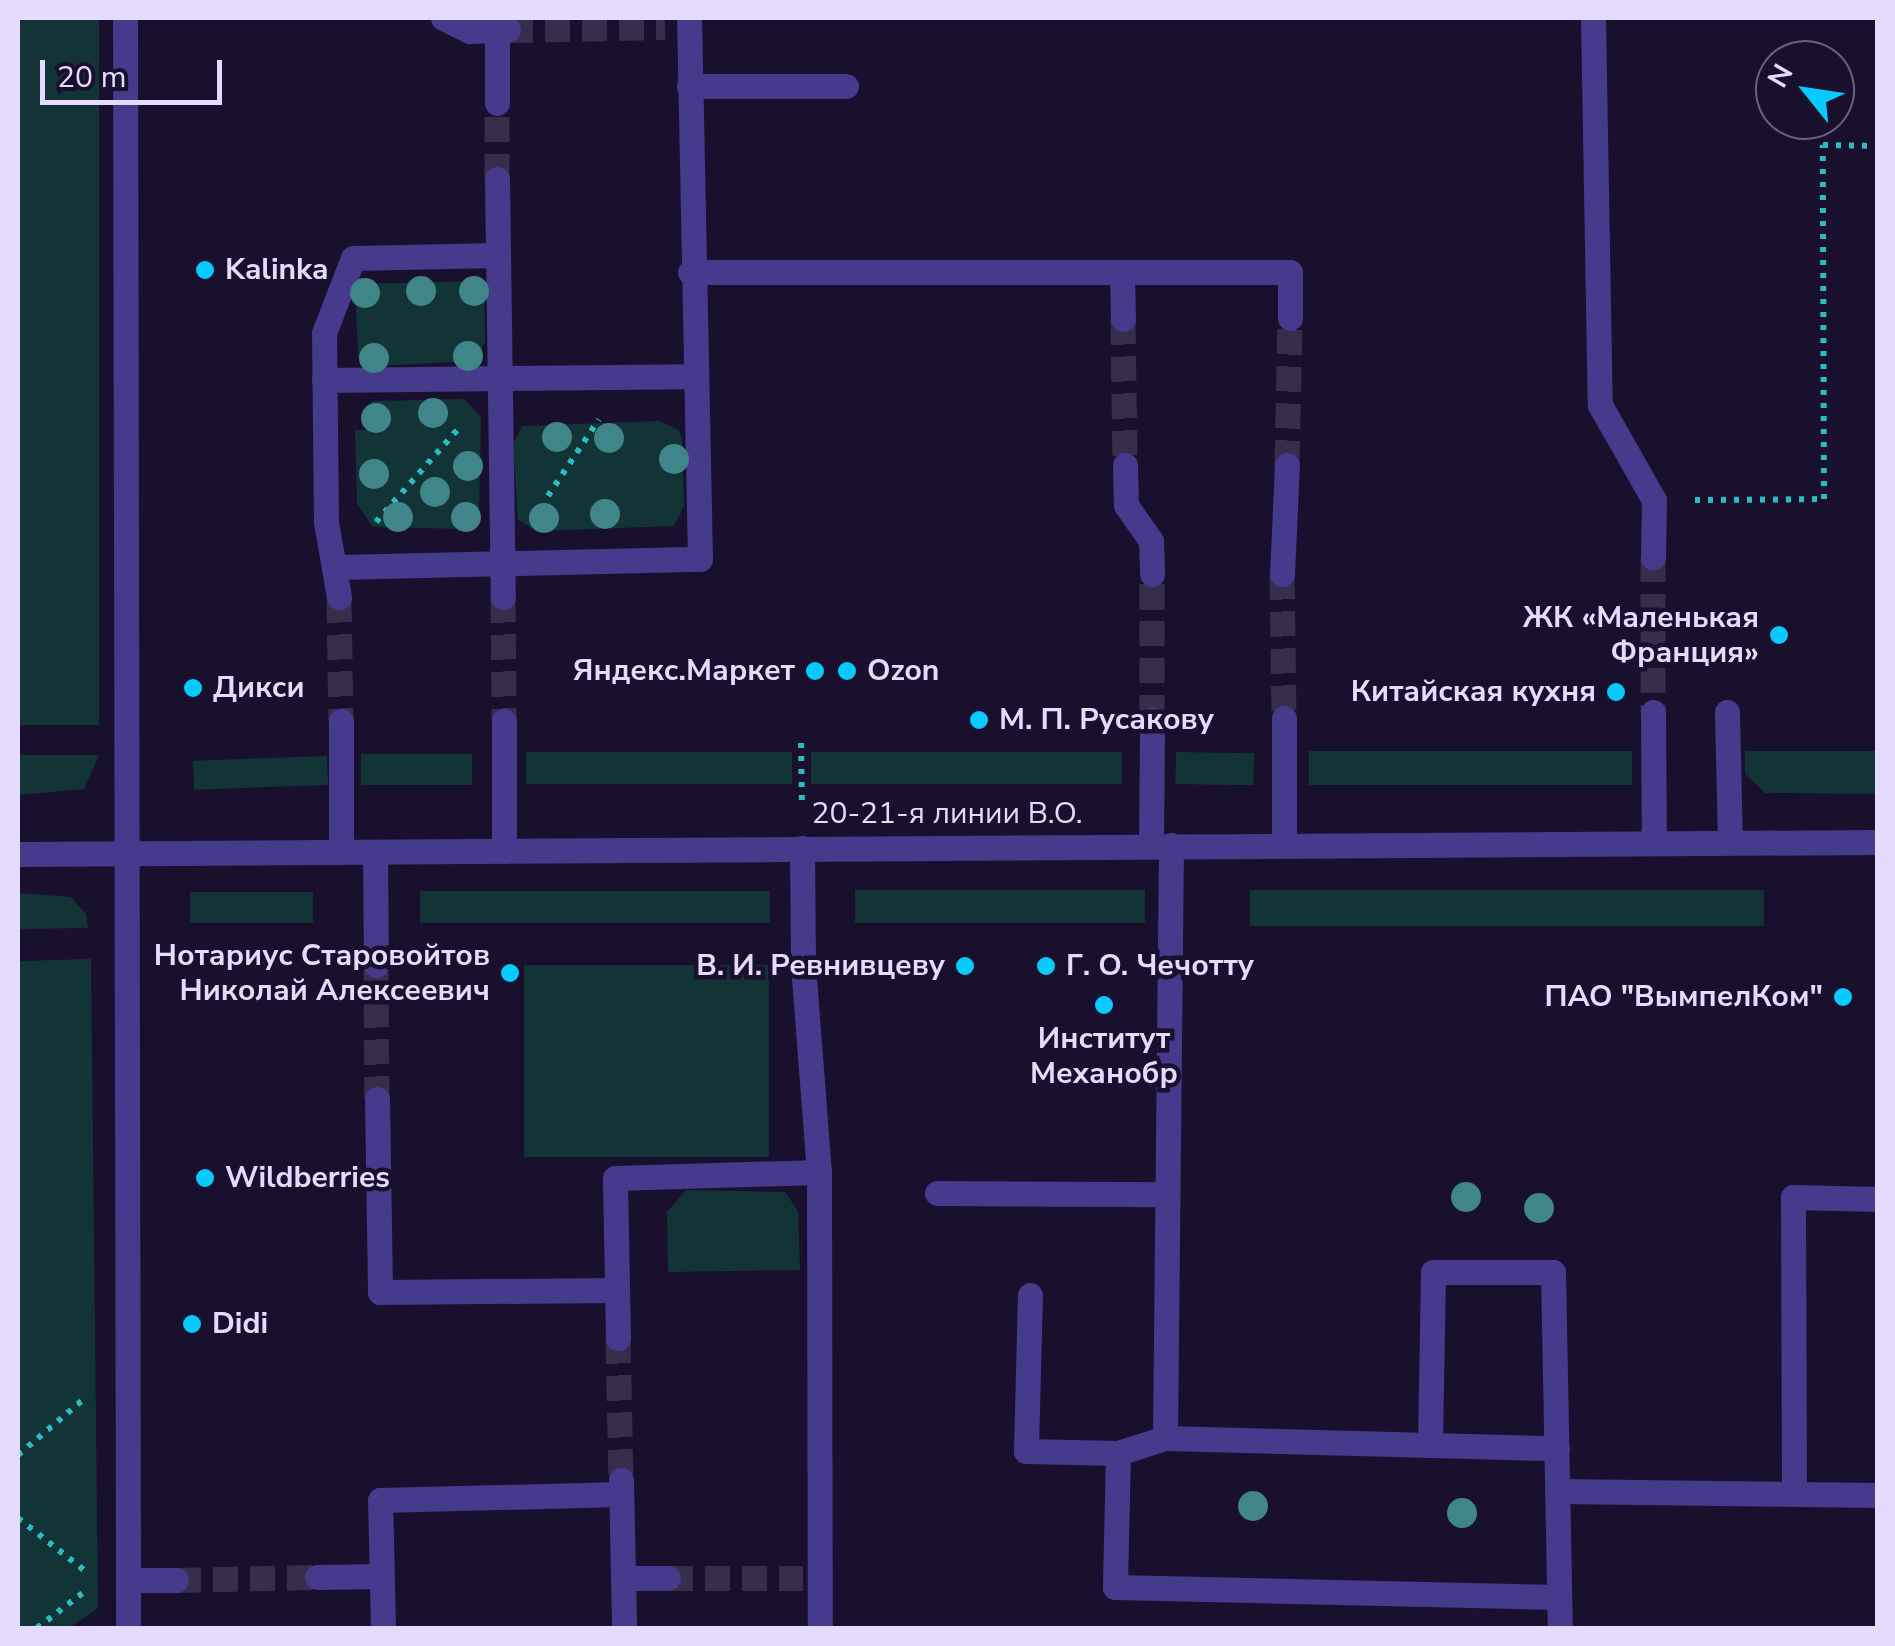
<!DOCTYPE html>
<html>
<head>
<meta charset="utf-8">
<style>
	body { margin:0 }
	#map { position:relative; width:1895px; height:1646px; overflow:hidden; background:#18102c; font-family:"Nunito Sans",sans-serif }
	div>[style] { position:absolute }
	[style*='--x'] { left:calc(var(--x)*1px); top:calc(var(--y)*1px); width:calc(var(--w)*1px); rotate:calc(var(--a)*1deg) }
	.green>* { inset:0; background:#133436; transform-origin:0 0 }
	.minor-tunnel>* { height:25px; margin-top:-12.5px; transform-origin:0; background:repeating-linear-gradient(90deg,#372e4c 0 25px,transparent 0 37px) }
	.path>* { height:6px; margin-top:-3px; transform-origin:0; background:repeating-linear-gradient(90deg,#2cbbc3 0 5px,transparent 0 13px) }
	.minor>* { height:25px; margin:-12.5px; padding:0 12.5px; transform-origin:12.5px; border-radius:12.5px; background:#463a8d }
	.trees>* { width:30px; height:30px; margin:-15px; border-radius:50%; background:#408588 }
	.dots>* { width:28px; height:28px; translate:-50% -50%; box-sizing:border-box; border:5px solid #18102c; border-radius:50% }
	span { translate:-50% -50%; white-space:nowrap; text-align:center; line-height:1.15; -webkit-text-stroke:9px #18102c; paint-order:stroke }
	.poi-label { font-size:30px; color:#e4dbff; font-weight:700 }
	.left { translate:0 -50%; text-align:left }
	.right { translate:-100% -50%; text-align:right }
	.street-label { font-size:30px; color:#e4dbff }
	.frame { position:absolute; inset:0; border:20px solid #e4dbff; pointer-events:none }
	.north { position:absolute; left:1755px; top:40px; width:100px; height:100px; box-sizing:border-box; background:#18102c; border:2px solid #6a6180; border-radius:50%; rotate:300deg; font-size:28px; font-weight:700; line-height:40px; text-align:center; color:#e4dbff }
	.north::after { content:''; display:block; margin:auto; width:35px; height:45px; background:#07caff; clip-path:polygon(50% 0,100% 100%,50% 72%,0 100%) }
	.scale { position:absolute; left:40px; top:60px; width:182px; height:45px; box-sizing:border-box; border:5px solid #e4dbff; border-top:0; padding-left:12px; font-size:30px; line-height:35px; white-space:nowrap; color:#e4dbff; -webkit-text-stroke:8px #18102c; paint-order:stroke }
</style>
</head>
<body>
<div id="map">
	<div class="green">
		<div style="left:18px;top:18px;width:81px;height:707px"></div>
		<div style="clip-path:polygon(484px 281px,485px 342px,475px 361px,376px 366px,358px 356px,355px 284px)"></div>
		<div style="clip-path:polygon(464px 399px,481px 417px,479px 519px,464px 529px,373px 527px,357px 504px,355px 430px,368px 430px,367px 408px,373px 401px)"></div>
		<div style="clip-path:polygon(660px 421px,679px 430px,682px 440px,684px 506px,674px 526px,537px 531px,518px 520px,513px 444px,522px 426px)"></div>
		<div style="left:1632px;top:751px;width:34px;height:323px;rotate:90deg"></div>
		<div style="clip-path:polygon(1745px 751px,1877px 751px,1877px 794px,1765px 793px,1745px 774px)"></div>
		<div style="left:792px;top:752px;width:32px;height:266px;rotate:90deg"></div>
		<div style="left:811px;top:752px;width:311px;height:32px"></div>
		<div style="left:1176px;top:752px;width:78px;height:32px;rotate:1deg"></div>
		<div style="left:472px;top:754px;width:31px;height:111px;rotate:90deg"></div>
		<div style="clip-path:polygon(18px 755px,99px 755px,84px 789px,18px 795px)"></div>
		<div style="left:327px;top:756px;width:29px;height:134px;rotate:88deg"></div>
		<div style="left:855px;top:890px;width:290px;height:33px"></div>
		<div style="left:1250px;top:890px;width:514px;height:36px"></div>
		<div style="left:420px;top:891px;width:350px;height:32px"></div>
		<div style="left:190px;top:892px;width:123px;height:31px"></div>
		<div style="clip-path:polygon(18px 893px,71px 897px,86px 914px,88px 928px,18px 929px)"></div>
		<div style="clip-path:polygon(91px 959px,98px 1608px,69px 1628px,18px 1628px,18px 961px)"></div>
		<div style="left:524px;top:965px;width:245px;height:192px"></div>
		<div style="clip-path:polygon(686px 1190px,785px 1192px,798px 1211px,800px 1270px,668px 1272px,667px 1212px)"></div>
	</div>
	<div class="minor-tunnel">
		<div style="--x:508;--y:30;--w:157;--a:-1.1"></div>
		<div style="--x:497;--y:179;--w:76;--a:-90"></div>
		<div style="--x:1123;--y:319;--w:146;--a:89.2"></div>
		<div style="--x:1287;--y:465;--w:147;--a:-88.8"></div>
		<div style="--x:1653;--y:557;--w:155;--a:90"></div>
		<div style="--x:1282;--y:574;--w:144;--a:89.2"></div>
		<div style="--x:339;--y:597;--w:124;--a:89.1"></div>
		<div style="--x:503;--y:597;--w:124;--a:89.5"></div>
		<div style="--x:1152;--y:720;--w:146;--a:-90"></div>
		<div style="--x:376;--y:965;--w:134;--a:89.6"></div>
		<div style="--x:618;--y:1338;--w:142;--a:88.8"></div>
		<div style="--x:668;--y:1578;--w:135;--a:0"></div>
		<div style="--x:176;--y:1580;--w:141;--a:-1.2"></div>
	</div>
	<div class="path">
		<div style="--x:548;--y:496;--w:92;--a:-56.5"></div>
		<div style="--x:1695;--y:500;--w:129;--a:-0.4"></div>
		<div style="--x:1824;--y:499;--w:354;--a:-90.2"></div>
		<div style="--x:1823;--y:145;--w:55;--a:1"></div>
		<div style="--x:376;--y:522;--w:123;--a:-48.6"></div>
		<div style="--x:801;--y:743;--w:64;--a:89.1"></div>
		<div style="--x:18;--y:1455;--w:88;--a:-40.4"></div>
		<div style="--x:18;--y:1518;--w:85;--a:38.3"></div>
		<div style="--x:37;--y:1628;--w:61;--a:-37.6"></div>
	</div>
	<div class="minor">
		<div style="--x:125;--y:18;--w:1610;--a:89.89"></div>
		<div style="--x:443;--y:18;--w:30;--a:26"></div>
		<div style="--x:470;--y:31;--w:38;--a:-2"></div>
		<div style="--x:1593;--y:18;--w:387;--a:89"></div>
		<div style="--x:1600;--y:405;--w:109;--a:60.4"></div>
		<div style="--x:1654;--y:500;--w:57;--a:91"></div>
		<div style="--x:689;--y:86;--w:157;--a:0"></div>
		<div style="--x:497;--y:103;--w:85;--a:-90"></div>
		<div style="--x:497;--y:179;--w:418;--a:89.2"></div>
		<div style="--x:690;--y:272;--w:600;--a:0"></div>
		<div style="--x:1290;--y:272;--w:46;--a:90"></div>
		<div style="--x:1122;--y:275;--w:44;--a:88.7"></div>
		<div style="--x:324;--y:380;--w:368;--a:-0.6"></div>
		<div style="--x:1125;--y:465;--w:40;--a:88.6"></div>
		<div style="--x:1126;--y:505;--w:44;--a:55.2"></div>
		<div style="--x:1151;--y:541;--w:33;--a:88"></div>
		<div style="--x:338;--y:567;--w:362;--a:-1.3"></div>
		<div style="--x:700;--y:559;--w:541;--a:-91.16"></div>
		<div style="--x:1282;--y:574;--w:109;--a:-87.4"></div>
		<div style="--x:339;--y:597;--w:76;--a:-99.8"></div>
		<div style="--x:326;--y:522;--w:189;--a:-90.6"></div>
		<div style="--x:324;--y:333;--w:80;--a:-68.9"></div>
		<div style="--x:353;--y:258;--w:145;--a:-1.2"></div>
		<div style="--x:1653;--y:712;--w:130;--a:89.6"></div>
		<div style="--x:1727;--y:712;--w:130;--a:88.7"></div>
		<div style="--x:1284;--y:718;--w:126;--a:90"></div>
		<div style="--x:341;--y:721;--w:131;--a:90"></div>
		<div style="--x:1151;--y:845;--w:125;--a:-89.5"></div>
		<div style="--x:802;--y:848;--w:117;--a:89.5"></div>
		<div style="--x:803;--y:965;--w:208;--a:85.6"></div>
		<div style="--x:819;--y:1172;--w:456;--a:89.9"></div>
		<div style="--x:504;--y:851;--w:130;--a:-90"></div>
		<div style="--x:375;--y:853;--w:112;--a:89.5"></div>
		<div style="--x:18;--y:854;--w:1860;--a:-0.37"></div>
		<div style="--x:377;--y:1099;--w:193;--a:89.1"></div>
		<div style="--x:380;--y:1292;--w:237;--a:-0.5"></div>
		<div style="--x:937;--y:1193;--w:229;--a:0.3"></div>
		<div style="--x:1030;--y:1295;--w:156;--a:91.5"></div>
		<div style="--x:1026;--y:1451;--w:92;--a:1.2"></div>
		<div style="--x:1118;--y:1453;--w:49;--a:-17.7"></div>
		<div style="--x:1165;--y:1438;--w:392;--a:1.5"></div>
		<div style="--x:618;--y:1338;--w:160;--a:-91.1"></div>
		<div style="--x:615;--y:1178;--w:204;--a:-1.7"></div>
		<div style="--x:1165;--y:1438;--w:593;--a:-89.42"></div>
		<div style="--x:1430;--y:1444;--w:172;--a:-89"></div>
		<div style="--x:1433;--y:1272;--w:120;--a:0"></div>
		<div style="--x:1553;--y:1272;--w:356;--a:88.9"></div>
		<div style="--x:1118;--y:1453;--w:134;--a:91.3"></div>
		<div style="--x:1115;--y:1587;--w:444;--a:1.3"></div>
		<div style="--x:621;--y:1480;--w:148;--a:88.8"></div>
		<div style="--x:1557;--y:1491;--w:321;--a:0.7"></div>
		<div style="--x:1794;--y:1494;--w:297;--a:-90.2"></div>
		<div style="--x:1793;--y:1197;--w:85;--a:1.3"></div>
		<div style="--x:317;--y:1577;--w:65;--a:-0.9"></div>
		<div style="--x:623;--y:1578;--w:45;--a:0"></div>
		<div style="--x:128;--y:1580;--w:48;--a:0"></div>
		<div style="--x:383;--y:1628;--w:128;--a:-91.3"></div>
		<div style="--x:380;--y:1500;--w:241;--a:-1.4"></div>
	</div>
	<div class="trees">
		<div style="left:421px;top:291px"></div>
		<div style="left:474px;top:291px"></div>
		<div style="left:365px;top:293px"></div>
		<div style="left:468px;top:356px"></div>
		<div style="left:374px;top:358px"></div>
		<div style="left:433px;top:413px"></div>
		<div style="left:376px;top:418px"></div>
		<div style="left:557px;top:437px"></div>
		<div style="left:609px;top:438px"></div>
		<div style="left:674px;top:459px"></div>
		<div style="left:468px;top:466px"></div>
		<div style="left:374px;top:474px"></div>
		<div style="left:435px;top:492px"></div>
		<div style="left:605px;top:514px"></div>
		<div style="left:398px;top:517px"></div>
		<div style="left:466px;top:517px"></div>
		<div style="left:544px;top:518px"></div>
		<div style="left:1466px;top:1197px"></div>
		<div style="left:1539px;top:1208px"></div>
		<div style="left:1253px;top:1506px"></div>
		<div style="left:1462px;top:1513px"></div>
	</div>
	<div class="dots">
		<div style="left:205px;top:270px;background:#07caff"></div>
		<div style="left:1779px;top:635px;background:#07caff"></div>
		<div style="left:815px;top:671px;background:#07caff"></div>
		<div style="left:847px;top:671px;background:#07caff"></div>
		<div style="left:193px;top:688px;background:#07caff"></div>
		<div style="left:1616px;top:692px;background:#07caff"></div>
		<div style="left:979px;top:720px;background:#07caff"></div>
		<div style="left:965px;top:966px;background:#07caff"></div>
		<div style="left:1046px;top:966px;background:#07caff"></div>
		<div style="left:510px;top:973px;background:#07caff"></div>
		<div style="left:1843px;top:997px;background:#07caff"></div>
		<div style="left:1104px;top:1005px;background:#07caff"></div>
		<div style="left:205px;top:1178px;background:#07caff"></div>
		<div style="left:192px;top:1324px;background:#07caff"></div>
	</div>
	<div class="poi-label">
		<span class="left" style="left:225px;top:270px">Kalinka</span>
		<span class="right" style="left:1759px;top:635px">ЖК «Маленькая<br>Франция»</span>
		<span class="right" style="left:795px;top:671px">Яндекс.Маркет</span>
		<span class="left" style="left:867px;top:671px">Ozon</span>
		<span class="left" style="left:213px;top:688px">Дикси</span>
		<span class="right" style="left:1596px;top:692px">Китайская кухня</span>
		<span class="left" style="left:999px;top:720px">М. П. Русакову</span>
		<span class="right" style="left:490px;top:973px">Нотариус Старовойтов<br>Николай Алексеевич</span>
		<span class="right" style="left:945px;top:966px">В. И. Ревнивцеву</span>
		<span class="left" style="left:1066px;top:966px">Г. О. Чечотту</span>
		<span class="right" style="left:1823px;top:997px">ПАО "ВымпелКом"</span>
		<span style="left:1104px;top:1056px">Институт<br>Механобр</span>
		<span class="left" style="left:225px;top:1178px">Wildberries</span>
		<span class="left" style="left:212px;top:1324px">Didi</span>
	</div>
	<div class="street-label">
		<span style="left:947px;top:814px">20-21-я линии В.О.</span>
	</div>
	<div class="frame"></div>
	<div class="north">N</div>
	<div class="scale">20 m</div>
</div>
</body>
</html>
